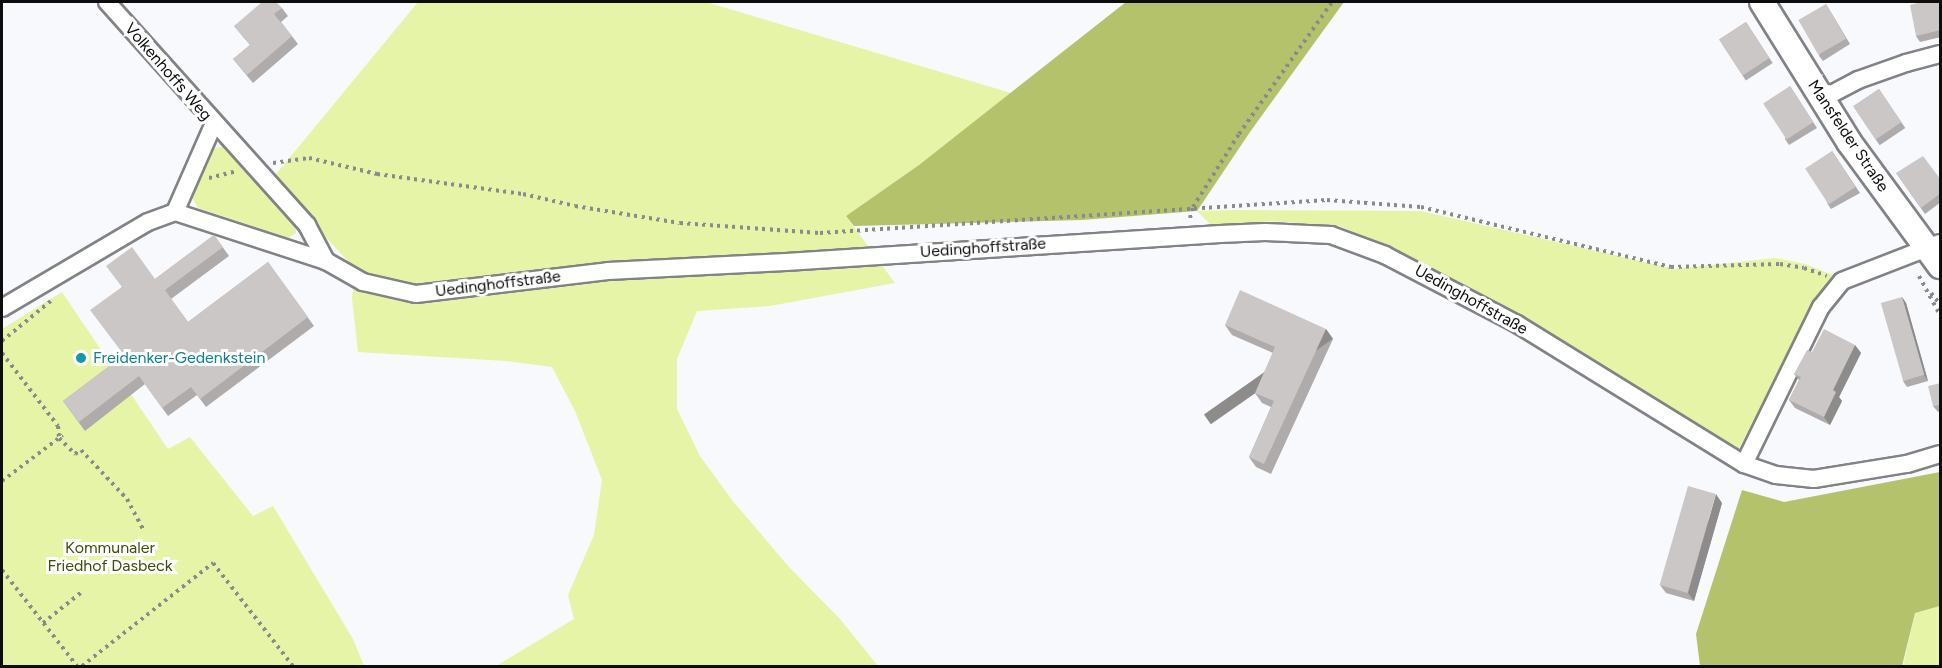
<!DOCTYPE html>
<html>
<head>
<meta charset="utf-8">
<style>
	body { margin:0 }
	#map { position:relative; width:1942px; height:668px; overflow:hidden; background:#f7f9fc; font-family:Figtree,sans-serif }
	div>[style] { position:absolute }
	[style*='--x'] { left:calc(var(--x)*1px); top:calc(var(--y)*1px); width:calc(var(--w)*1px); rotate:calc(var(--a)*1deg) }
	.green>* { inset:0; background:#e6f4a7 }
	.forest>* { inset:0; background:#b4c26c }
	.path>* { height:4px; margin-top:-2px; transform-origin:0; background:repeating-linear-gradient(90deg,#898a8c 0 3px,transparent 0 7.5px) }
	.roads { filter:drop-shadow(2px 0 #818386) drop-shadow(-2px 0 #818386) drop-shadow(0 2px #818386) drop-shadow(0 -2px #818386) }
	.street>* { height:16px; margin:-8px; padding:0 8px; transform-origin:8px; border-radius:8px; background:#fff }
	.secondary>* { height:24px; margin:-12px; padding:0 12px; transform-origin:12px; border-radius:12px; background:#fff }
	.wall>* { inset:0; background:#afabaa; transform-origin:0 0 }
	.shaded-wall>* { inset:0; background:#8e8b8b; transform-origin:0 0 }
	.building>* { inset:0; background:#cbc7c6; transform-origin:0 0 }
	.dots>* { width:16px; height:16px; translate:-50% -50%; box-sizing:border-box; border:3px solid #fff; border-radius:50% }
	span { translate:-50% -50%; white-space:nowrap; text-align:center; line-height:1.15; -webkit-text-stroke:6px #fff; paint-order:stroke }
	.street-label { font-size:16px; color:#0d0d0e }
	.culture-label { font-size:16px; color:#0d838f }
	.left { translate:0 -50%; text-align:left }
	.park-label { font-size:16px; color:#444c0a }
	.frame { position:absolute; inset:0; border:3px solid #0d0d0e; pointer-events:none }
</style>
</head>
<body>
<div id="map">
	<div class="green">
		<div style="clip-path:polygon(418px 2px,706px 2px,1011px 93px,919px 165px,846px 216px,895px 283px,770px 306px,697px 311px,677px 359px,677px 409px,700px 456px,732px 500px,789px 567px,840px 619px,878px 666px,496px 666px,574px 619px,568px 595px,594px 535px,602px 480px,575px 411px,552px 367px,506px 361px,358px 352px,352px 298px,356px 270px,272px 179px)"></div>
		<div style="clip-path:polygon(228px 146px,295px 222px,296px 233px,288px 238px,198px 208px,188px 191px,204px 157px,215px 148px)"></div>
		<div style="clip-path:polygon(1238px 210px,1421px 211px,1675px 269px,1775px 258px,1805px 264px,1838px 277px,1820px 295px,1738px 450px,1522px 319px,1443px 274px,1390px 248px,1340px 226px,1271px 221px,1212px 226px,1197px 211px)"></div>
		<div style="clip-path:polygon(62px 292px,168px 449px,190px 437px,253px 516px,273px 506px,353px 639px,364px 666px,2px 666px,2px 329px)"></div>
		<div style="clip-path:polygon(1940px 606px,1940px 666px,1903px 666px,1915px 613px)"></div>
	</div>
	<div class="forest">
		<div style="clip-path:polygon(1126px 2px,1344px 2px,1250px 132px,1197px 211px,1082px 220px,854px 226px,846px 216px,919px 165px)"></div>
		<div style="clip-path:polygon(1940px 472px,1940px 606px,1915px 613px,1902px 666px,1700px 666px,1696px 634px,1742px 490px,1784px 502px)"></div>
	</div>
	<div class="path">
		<div style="--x:273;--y:163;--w:36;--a:-8"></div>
		<div style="--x:309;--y:158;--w:70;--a:13.2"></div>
		<div style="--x:377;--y:174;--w:147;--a:7.8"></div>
		<div style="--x:523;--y:194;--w:53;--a:13"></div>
		<div style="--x:575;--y:206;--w:106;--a:9.2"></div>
		<div style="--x:680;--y:223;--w:140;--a:4.1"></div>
		<div style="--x:820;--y:233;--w:508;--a:-3.72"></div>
		<div style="--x:1327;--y:200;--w:94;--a:4.3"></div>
		<div style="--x:1421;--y:207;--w:257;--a:13.5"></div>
		<div style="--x:1671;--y:267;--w:109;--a:-1.6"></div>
		<div style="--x:1780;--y:264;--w:24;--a:9"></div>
		<div style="--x:1804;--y:268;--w:24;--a:19"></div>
		<div style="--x:209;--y:178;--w:29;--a:-14"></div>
		<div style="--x:1190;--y:218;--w:11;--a:-75"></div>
		<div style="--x:1193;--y:207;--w:86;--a:-57.8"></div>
		<div style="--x:1239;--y:134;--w:161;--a:-54.8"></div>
		<div style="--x:1919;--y:276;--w:44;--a:61.7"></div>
		<div style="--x:1931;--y:293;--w:14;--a:51"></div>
		<div style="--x:2;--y:341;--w:65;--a:-39.4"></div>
		<div style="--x:2;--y:353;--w:92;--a:52.5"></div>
		<div style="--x:58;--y:426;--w:12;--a:85"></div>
		<div style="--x:59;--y:438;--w:23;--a:45"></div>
		<div style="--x:75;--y:454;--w:7;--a:-34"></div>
		<div style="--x:81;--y:450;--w:67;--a:46.8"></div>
		<div style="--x:127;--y:499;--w:36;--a:62"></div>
		<div style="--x:2;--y:481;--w:76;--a:-37"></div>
		<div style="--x:2;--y:570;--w:122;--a:52"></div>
		<div style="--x:43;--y:623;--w:51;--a:-38.7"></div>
		<div style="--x:82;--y:666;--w:167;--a:-38.2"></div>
		<div style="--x:213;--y:563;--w:130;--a:52.2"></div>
	</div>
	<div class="roads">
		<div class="street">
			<div style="--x:107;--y:2;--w:300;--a:48.1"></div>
			<div style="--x:307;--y:225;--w:41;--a:62.2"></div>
			<div style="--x:1822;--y:99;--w:41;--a:-27.8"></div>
			<div style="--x:1858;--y:80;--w:51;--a:-19.5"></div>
			<div style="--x:1906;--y:63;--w:35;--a:-15"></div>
			<div style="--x:175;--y:212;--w:97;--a:-66.3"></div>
			<div style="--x:2;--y:308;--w:169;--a:-30.5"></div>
			<div style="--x:148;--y:222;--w:29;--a:-20"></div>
			<div style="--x:175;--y:212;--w:159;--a:18"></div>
			<div style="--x:326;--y:261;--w:43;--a:29.6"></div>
			<div style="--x:363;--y:282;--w:54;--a:12.8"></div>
			<div style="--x:416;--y:294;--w:193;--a:-6.8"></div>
			<div style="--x:608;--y:271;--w:178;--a:-2.9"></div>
			<div style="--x:786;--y:262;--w:435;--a:-3.7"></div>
			<div style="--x:1220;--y:234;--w:45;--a:-2.5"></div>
			<div style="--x:1265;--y:232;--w:66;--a:2.6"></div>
			<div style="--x:1331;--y:235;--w:58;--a:20.3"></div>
			<div style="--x:1385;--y:255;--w:149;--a:27.6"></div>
			<div style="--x:1517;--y:324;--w:267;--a:31.7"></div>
			<div style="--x:1744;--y:464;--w:34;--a:19"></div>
			<div style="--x:1776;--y:475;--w:38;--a:6"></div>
			<div style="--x:1814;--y:479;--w:94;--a:-9.2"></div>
			<div style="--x:1907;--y:464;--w:34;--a:-17"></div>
			<div style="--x:1744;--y:464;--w:175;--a:-63.9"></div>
			<div style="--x:1821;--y:307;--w:33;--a:-51"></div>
			<div style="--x:1842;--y:281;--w:105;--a:-21.2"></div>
		</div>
		<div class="secondary">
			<div style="--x:1762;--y:2;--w:165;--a:58.1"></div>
			<div style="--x:1849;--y:142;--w:154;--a:53.7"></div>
		</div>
	</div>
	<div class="wall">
		<div style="clip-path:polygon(1941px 2px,1941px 37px,1920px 42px,1916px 36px)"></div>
		<div style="clip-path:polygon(1826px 4px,1850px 44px,1823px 61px,1819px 56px)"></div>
		<div style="clip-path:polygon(282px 8px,288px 16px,281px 22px,298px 44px,253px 83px,233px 59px,250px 45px,234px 26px)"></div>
		<div style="left:1746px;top:22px;width:49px;height:32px;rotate:57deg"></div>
		<div style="clip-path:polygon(1790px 86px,1817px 128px,1789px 145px,1785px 139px)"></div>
		<div style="left:1879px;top:89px;width:47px;height:31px;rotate:56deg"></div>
		<div style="clip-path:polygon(1832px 151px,1860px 193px,1831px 209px,1827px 203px)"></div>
		<div style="clip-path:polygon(1896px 173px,1941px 180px,1941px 202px,1925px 214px)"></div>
		<div style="clip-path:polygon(214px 235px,229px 256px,171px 299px,188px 322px,268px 262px,314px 326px,206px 407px,197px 395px,168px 416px,145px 384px,85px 431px,63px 401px,124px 355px,121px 287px,155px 279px)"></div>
		<div style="clip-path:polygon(1902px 297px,1906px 303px,1928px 381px,1907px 387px,1903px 381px)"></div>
		<div style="clip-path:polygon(1225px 325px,1326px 329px,1333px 339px,1271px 474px,1256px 467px,1249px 457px,1271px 407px,1262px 403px,1255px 393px,1273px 353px,1232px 335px)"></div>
		<div style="clip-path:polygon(1855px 345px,1861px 353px,1839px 397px,1842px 401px,1830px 425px,1795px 408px,1789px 400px,1799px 380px,1794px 374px,1812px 352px)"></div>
		<div style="clip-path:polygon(1941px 383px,1941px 411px,1938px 412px,1933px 406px)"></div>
		<div style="clip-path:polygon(1722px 503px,1694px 601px,1666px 593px,1660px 585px)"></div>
	</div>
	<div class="shaded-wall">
		<div style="clip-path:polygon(1902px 297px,1906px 303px,1928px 381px,1924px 375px)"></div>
		<div style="left:1326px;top:329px;width:12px;height:149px;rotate:55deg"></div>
		<div style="clip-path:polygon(1855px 345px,1861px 353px,1839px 397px,1842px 401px,1830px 425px,1824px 417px,1833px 390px)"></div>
		<div style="clip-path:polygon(1716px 494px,1722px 503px,1694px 601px,1688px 593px)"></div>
	</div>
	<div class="building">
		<div style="clip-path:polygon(262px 2px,276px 2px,282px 8px,274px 14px,292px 36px,247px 75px,233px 59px,250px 45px,234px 26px)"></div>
		<div style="clip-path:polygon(1922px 2px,1941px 2px,1941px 30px,1916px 36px,1910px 5px)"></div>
		<div style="left:1826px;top:4px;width:40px;height:32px;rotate:60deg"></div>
		<div style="left:1746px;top:22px;width:43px;height:32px;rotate:57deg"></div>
		<div style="left:1790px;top:86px;width:43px;height:32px;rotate:57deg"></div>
		<div style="left:1879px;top:89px;width:40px;height:31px;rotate:56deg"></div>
		<div style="left:1832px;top:151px;width:43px;height:32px;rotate:57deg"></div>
		<div style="clip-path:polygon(1923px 156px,1941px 180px,1941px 193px,1921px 208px,1896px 173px)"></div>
		<div style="clip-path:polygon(214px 235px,223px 247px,165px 290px,188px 322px,268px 262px,308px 317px,200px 399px,191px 387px,162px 408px,139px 376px,79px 422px,63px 401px,124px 355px,90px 310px,122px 287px,106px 266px,132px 247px,155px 279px)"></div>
		<div style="clip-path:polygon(1240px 290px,1326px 329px,1264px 464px,1249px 457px,1274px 401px,1255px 393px,1275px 347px,1225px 325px)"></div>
		<div style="left:1902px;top:297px;width:81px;height:22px;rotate:74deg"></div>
		<div style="clip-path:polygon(1824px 329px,1855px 345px,1833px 390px,1836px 392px,1824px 417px,1789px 400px,1801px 377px,1794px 374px,1807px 350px,1812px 352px)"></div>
		<div style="clip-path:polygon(1941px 383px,1941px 405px,1933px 406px,1928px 386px)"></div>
		<div style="left:1688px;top:486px;width:29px;height:103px;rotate:16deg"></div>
	</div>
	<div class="dots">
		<div style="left:81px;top:358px;background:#0f9aa8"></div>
	</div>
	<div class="street-label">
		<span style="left:168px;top:72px;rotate:49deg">Volkenhoffs Weg</span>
		<span style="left:1848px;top:136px;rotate:56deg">Mansfelder Straße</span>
		<span style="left:983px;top:248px;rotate:-4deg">Uedinghoffstraße</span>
		<span style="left:498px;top:284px;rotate:-7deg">Uedinghoffstraße</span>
		<span style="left:1471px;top:300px;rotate:29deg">Uedinghoffstraße</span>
	</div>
	<div class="culture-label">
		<span class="left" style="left:93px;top:358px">Freidenker-Gedenkstein</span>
	</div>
	<div class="park-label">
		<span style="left:110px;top:557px">Kommunaler<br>Friedhof Dasbeck</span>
	</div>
	<div class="frame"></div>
</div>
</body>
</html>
